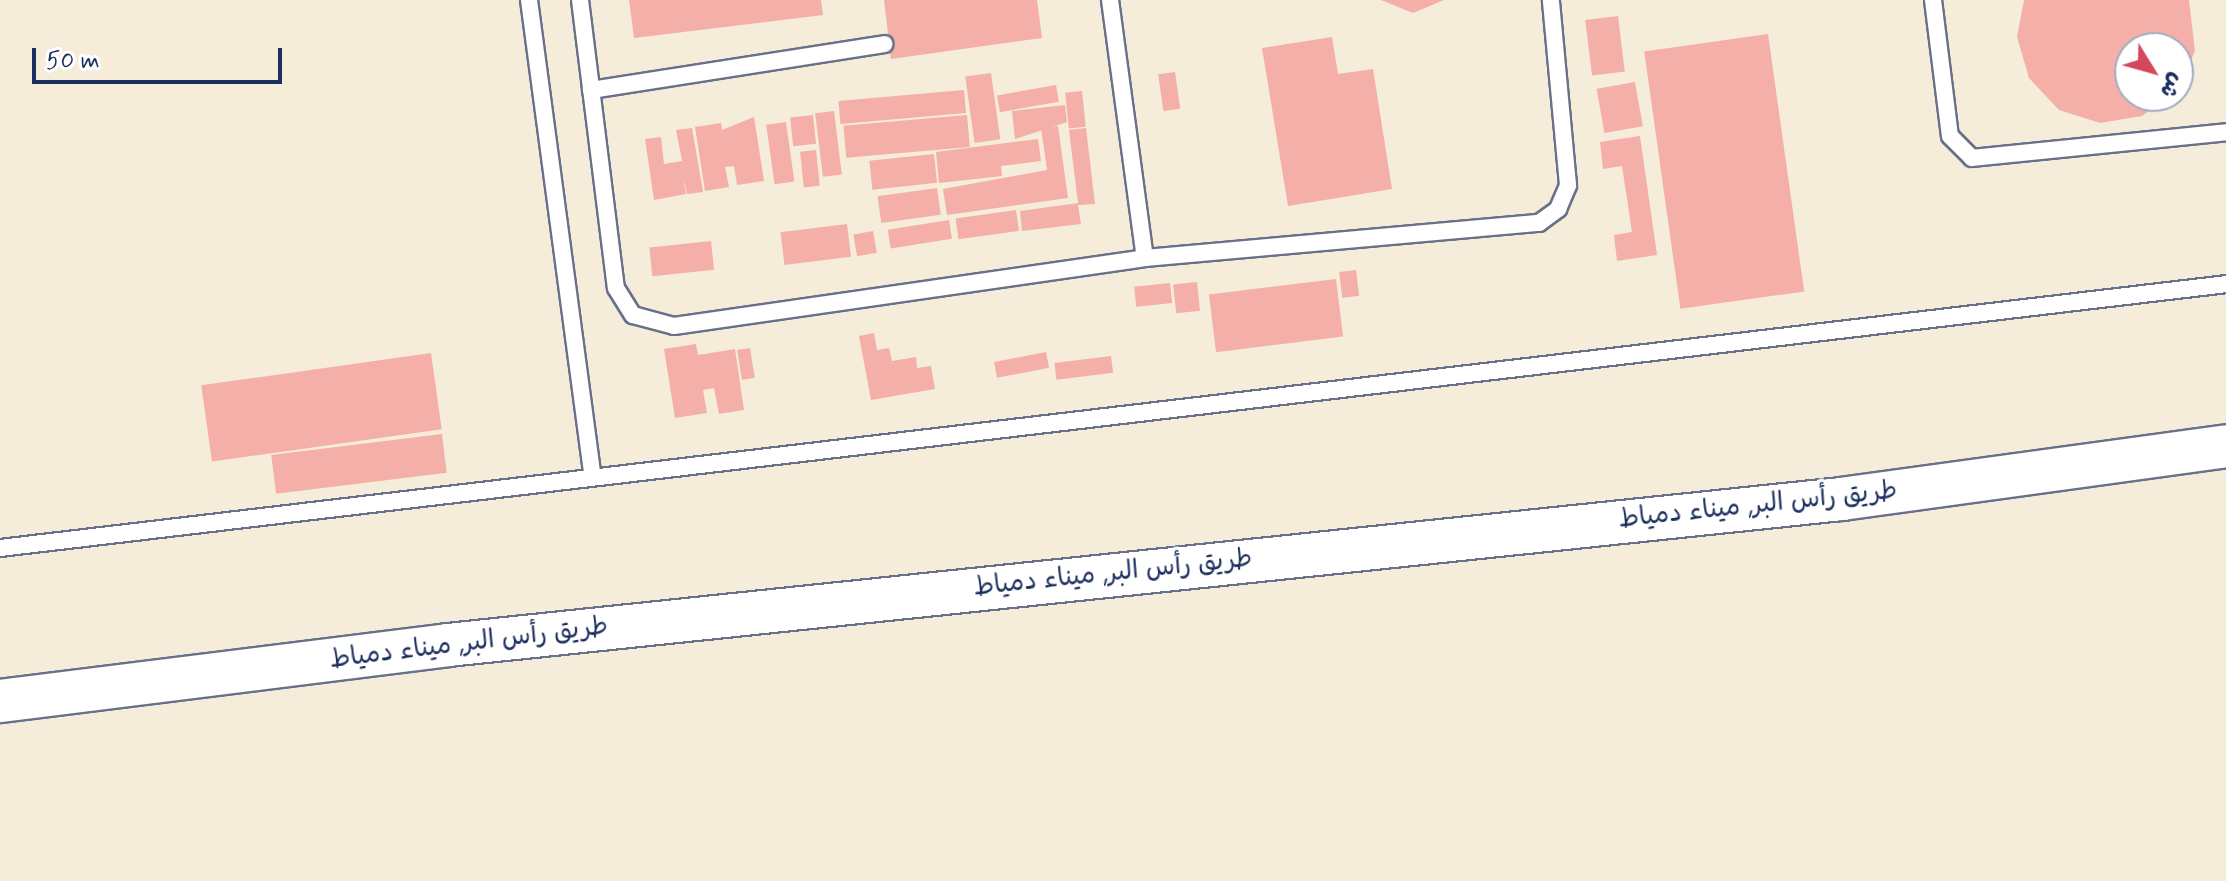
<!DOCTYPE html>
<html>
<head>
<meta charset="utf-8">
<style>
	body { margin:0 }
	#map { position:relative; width:2226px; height:881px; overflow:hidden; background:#f6ecda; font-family:Mynerve,"Playpen Sans Arabic",sans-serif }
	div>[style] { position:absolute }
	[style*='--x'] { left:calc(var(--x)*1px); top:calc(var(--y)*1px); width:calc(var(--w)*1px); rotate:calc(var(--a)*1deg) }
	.building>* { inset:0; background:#f4afa9; transform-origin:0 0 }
	.roads { filter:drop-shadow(2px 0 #687189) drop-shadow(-2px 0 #687189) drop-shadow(0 2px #687189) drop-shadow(0 -2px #687189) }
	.service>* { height:16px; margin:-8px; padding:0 8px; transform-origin:8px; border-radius:8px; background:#fff }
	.tertiary>* { height:42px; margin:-21px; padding:0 21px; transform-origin:21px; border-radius:21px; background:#fff }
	span { translate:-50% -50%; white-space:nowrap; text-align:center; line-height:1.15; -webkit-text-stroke:7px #fff; paint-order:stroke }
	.street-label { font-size:26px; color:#1b2f5e }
	.north { position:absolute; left:2114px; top:32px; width:80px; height:80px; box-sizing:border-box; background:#fff; border:2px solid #a4acbf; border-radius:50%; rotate:127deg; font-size:22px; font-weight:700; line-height:32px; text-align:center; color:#1b2f5e }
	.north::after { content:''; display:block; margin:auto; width:28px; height:36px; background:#d1495b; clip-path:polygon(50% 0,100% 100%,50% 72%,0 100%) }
	.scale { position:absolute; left:32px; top:48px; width:250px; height:36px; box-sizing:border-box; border:4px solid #1b2f5e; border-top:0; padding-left:10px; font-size:24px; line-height:28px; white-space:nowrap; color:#1b2f5e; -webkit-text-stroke:6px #fff; paint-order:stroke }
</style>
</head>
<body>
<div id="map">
	<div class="building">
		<div style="clip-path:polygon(629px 0,821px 0,823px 15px,634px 38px)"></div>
		<div style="clip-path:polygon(884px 0,1037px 0,1042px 38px,891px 59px)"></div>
		<div style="clip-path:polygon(1381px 0,1444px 0,1413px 13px)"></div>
		<div style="clip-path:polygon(2024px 0,2189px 0,2195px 51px,2178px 87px,2178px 48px,2130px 48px,2130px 96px,2169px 96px,2142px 116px,2100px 123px,2059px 110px,2029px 78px,2017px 37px)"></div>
		<div style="left:1618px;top:16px;width:56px;height:33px;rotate:83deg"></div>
		<div style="left:1768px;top:34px;width:260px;height:125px;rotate:82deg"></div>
		<div style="clip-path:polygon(1332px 37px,1338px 74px,1373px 69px,1392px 189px,1288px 206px,1262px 48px)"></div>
		<div style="left:1175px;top:72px;width:37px;height:17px;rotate:82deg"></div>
		<div style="left:991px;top:73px;width:67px;height:26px;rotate:82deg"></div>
		<div style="left:1635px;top:82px;width:45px;height:39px;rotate:80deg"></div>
		<div style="left:1056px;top:85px;width:17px;height:60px;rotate:80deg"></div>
		<div style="left:964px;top:90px;width:23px;height:126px;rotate:85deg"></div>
		<div style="left:1082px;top:91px;width:36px;height:17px;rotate:84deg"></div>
		<div style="clip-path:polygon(1065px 105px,1067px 122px,1015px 139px,1012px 111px)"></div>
		<div style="left:834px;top:111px;width:64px;height:19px;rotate:83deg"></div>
		<div style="left:813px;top:115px;width:29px;height:23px;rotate:84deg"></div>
		<div style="left:967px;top:115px;width:32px;height:124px;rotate:85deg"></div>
		<div style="clip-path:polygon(754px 117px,764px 181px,737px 185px,734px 166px,725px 167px,729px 187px,705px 191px,695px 127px,721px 123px,722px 130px)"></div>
		<div style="left:786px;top:122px;width:60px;height:20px;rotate:82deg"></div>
		<div style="clip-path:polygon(1058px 126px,1068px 198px,947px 215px,943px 189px,1047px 170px,1041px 128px)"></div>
		<div style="clip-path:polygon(692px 128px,703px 192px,687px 194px,683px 176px,686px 194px,654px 200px,645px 139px,661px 137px,664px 164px,682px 161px,676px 130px)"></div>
		<div style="clip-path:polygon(1086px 128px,1095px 204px,1078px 205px,1081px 224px,1022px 231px,1020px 211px,1078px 203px,1069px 130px)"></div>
		<div style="clip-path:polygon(1640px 136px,1657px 255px,1617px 261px,1614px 235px,1632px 232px,1622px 166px,1603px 169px,1600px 142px)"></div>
		<div style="clip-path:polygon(1038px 139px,1041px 161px,1001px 166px,1002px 176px,939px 183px,936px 152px)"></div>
		<div style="left:816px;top:150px;width:36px;height:16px;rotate:84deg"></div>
		<div style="left:934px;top:154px;width:29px;height:65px;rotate:84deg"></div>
		<div style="left:937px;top:188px;width:27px;height:60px;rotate:82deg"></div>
		<div style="left:1016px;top:210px;width:21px;height:61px;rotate:82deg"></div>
		<div style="left:949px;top:220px;width:19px;height:62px;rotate:81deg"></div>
		<div style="left:847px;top:224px;width:33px;height:67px;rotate:83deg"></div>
		<div style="left:873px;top:231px;width:22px;height:20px;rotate:80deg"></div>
		<div style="left:711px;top:241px;width:29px;height:62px;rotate:84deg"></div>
		<div style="left:1356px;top:270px;width:26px;height:17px;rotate:83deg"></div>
		<div style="left:1336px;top:279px;width:58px;height:128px;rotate:83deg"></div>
		<div style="left:1197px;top:282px;width:29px;height:24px;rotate:84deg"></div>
		<div style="left:1170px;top:283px;width:20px;height:36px;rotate:84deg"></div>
		<div style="clip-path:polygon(874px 333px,877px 350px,889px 348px,892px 361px,916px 357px,917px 368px,931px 366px,935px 389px,871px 400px,859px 336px)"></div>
		<div style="clip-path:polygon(696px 344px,698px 355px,735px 349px,744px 410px,719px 414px,714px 388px,703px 390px,707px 413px,675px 418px,664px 349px)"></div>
		<div style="left:750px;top:348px;width:30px;height:13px;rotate:81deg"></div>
		<div style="left:1046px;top:352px;width:16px;height:53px;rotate:79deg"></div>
		<div style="left:431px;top:353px;width:77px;height:232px;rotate:82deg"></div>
		<div style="left:1111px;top:356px;width:17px;height:57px;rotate:83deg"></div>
		<div style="left:442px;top:434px;width:39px;height:172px;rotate:83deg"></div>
	</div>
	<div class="roads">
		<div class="service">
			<div style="--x:529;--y:0;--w:479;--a:82.4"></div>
			<div style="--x:580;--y:0;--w:290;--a:82.9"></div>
			<div style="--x:616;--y:288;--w:32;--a:58"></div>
			<div style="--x:633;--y:315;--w:42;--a:15"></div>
			<div style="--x:674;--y:326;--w:476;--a:-8.2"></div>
			<div style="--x:1145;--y:258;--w:396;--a:-5.1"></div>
			<div style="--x:1539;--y:223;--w:24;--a:-36"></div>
			<div style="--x:1558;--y:209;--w:26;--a:-67"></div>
			<div style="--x:1568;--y:185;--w:186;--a:-95.3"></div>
			<div style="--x:1110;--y:0;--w:260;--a:82.3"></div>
			<div style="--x:1933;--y:0;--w:137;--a:82.9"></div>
			<div style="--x:1950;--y:136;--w:31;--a:45"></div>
			<div style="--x:1972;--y:158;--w:255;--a:-5.8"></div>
			<div style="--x:591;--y:90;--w:297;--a:-8.9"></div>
			<div style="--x:0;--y:548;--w:2242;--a:-6.76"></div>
		</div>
		<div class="tertiary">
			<div style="--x:0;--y:701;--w:451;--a:-7.1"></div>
			<div style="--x:448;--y:645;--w:1401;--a:-5.98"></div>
			<div style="--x:1841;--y:499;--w:389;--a:-7.8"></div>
		</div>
	</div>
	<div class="street-label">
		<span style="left:1758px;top:506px;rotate:-6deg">طريق رأس البر, ميناء دمياط</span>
		<span style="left:1113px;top:574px;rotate:-6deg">طريق رأس البر, ميناء دمياط</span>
		<span style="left:469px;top:644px;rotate:-7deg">طريق رأس البر, ميناء دمياط</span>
	</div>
	<div class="north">ش</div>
	<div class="scale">50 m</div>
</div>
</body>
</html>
